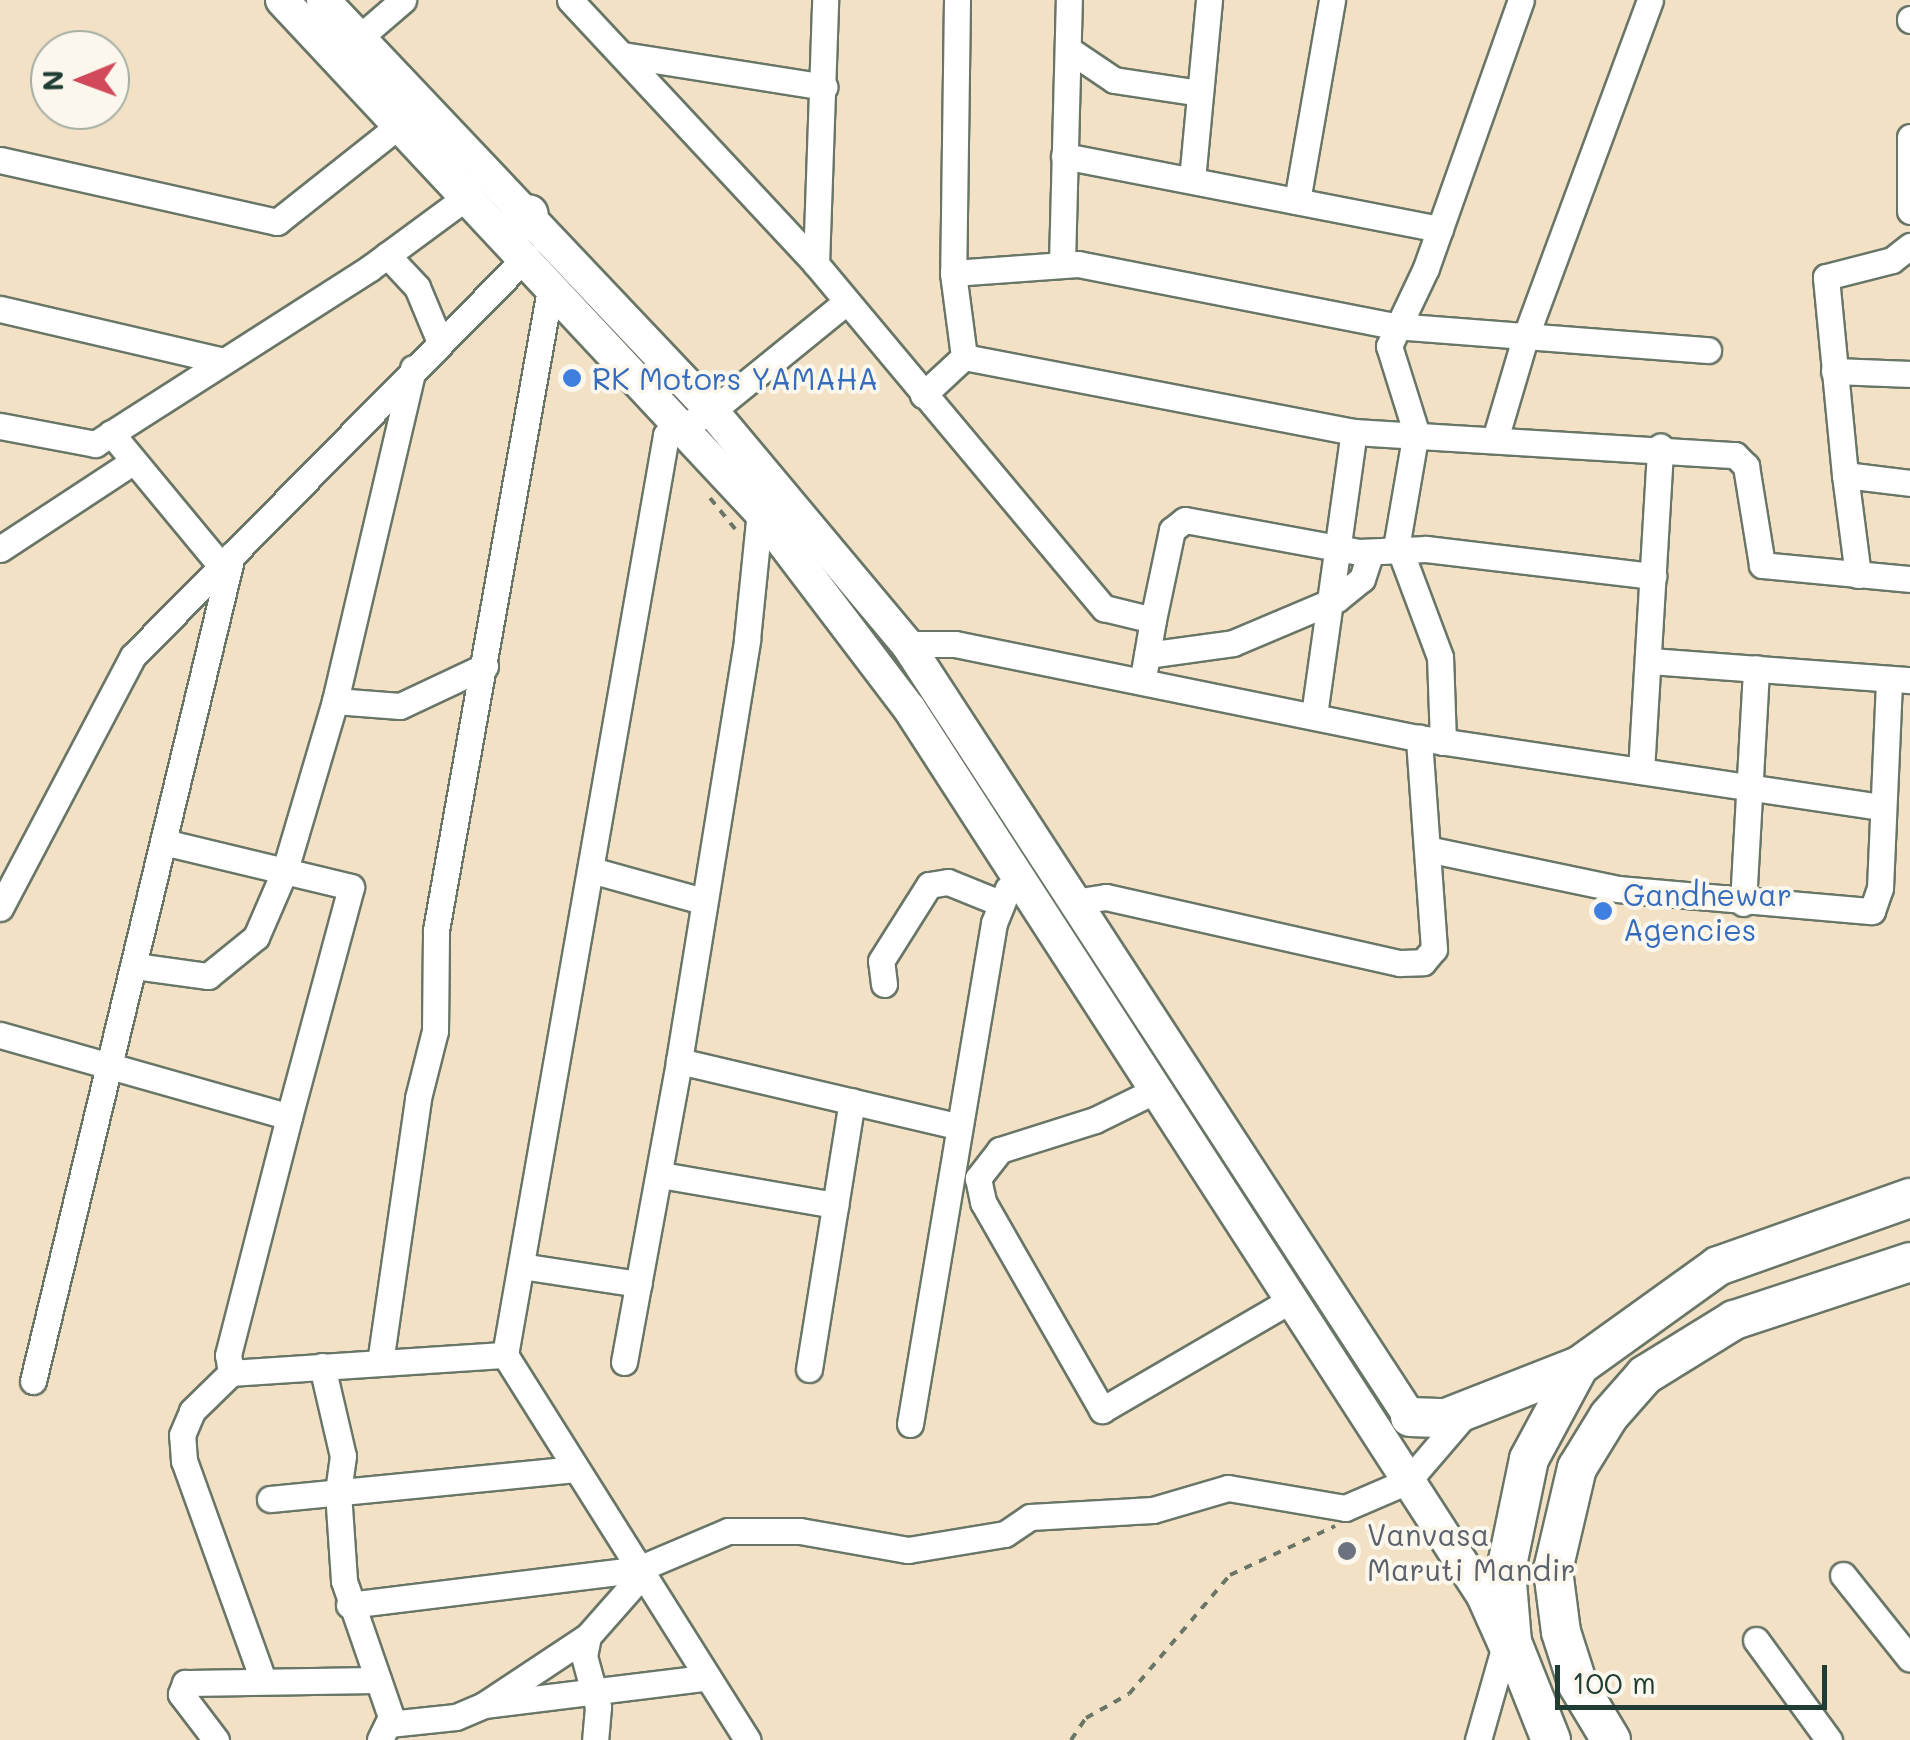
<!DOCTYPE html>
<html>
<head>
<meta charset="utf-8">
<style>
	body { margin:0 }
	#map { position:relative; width:1910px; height:1740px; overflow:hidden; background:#f2e1c5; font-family:Mali,sans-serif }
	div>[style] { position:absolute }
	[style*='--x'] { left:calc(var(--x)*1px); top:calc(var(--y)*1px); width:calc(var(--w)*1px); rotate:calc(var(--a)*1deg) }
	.path>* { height:4px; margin-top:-2px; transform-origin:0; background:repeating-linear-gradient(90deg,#697667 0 8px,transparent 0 16px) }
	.roads { filter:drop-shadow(2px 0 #697667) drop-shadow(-2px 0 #697667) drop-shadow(0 2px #697667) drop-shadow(0 -2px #697667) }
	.minor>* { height:25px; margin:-12.5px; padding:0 12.5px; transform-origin:12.5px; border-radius:12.5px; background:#fff }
	.major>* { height:32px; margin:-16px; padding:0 16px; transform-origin:16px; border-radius:16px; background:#fff }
	.highway>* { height:38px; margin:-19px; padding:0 19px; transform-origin:19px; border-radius:19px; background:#fff }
	.dots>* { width:28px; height:28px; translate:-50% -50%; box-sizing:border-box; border:5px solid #fbf7ec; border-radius:50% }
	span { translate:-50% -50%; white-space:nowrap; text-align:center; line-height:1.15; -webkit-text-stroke:8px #fbf7ec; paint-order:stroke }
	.shop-label { font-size:30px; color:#366cbe }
	.left { translate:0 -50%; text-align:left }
	.worship-label { font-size:30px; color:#5b616d }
	.north { position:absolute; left:30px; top:30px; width:100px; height:100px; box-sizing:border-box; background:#fbf7ec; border:2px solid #a3ada2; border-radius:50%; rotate:269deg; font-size:28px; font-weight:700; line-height:40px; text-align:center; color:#1f3d34 }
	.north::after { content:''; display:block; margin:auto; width:35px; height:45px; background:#d1495b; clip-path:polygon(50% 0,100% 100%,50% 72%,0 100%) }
	.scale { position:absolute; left:1555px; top:1665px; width:272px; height:45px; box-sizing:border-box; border:5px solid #1f3d34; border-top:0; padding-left:12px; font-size:30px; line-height:35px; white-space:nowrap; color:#1f3d34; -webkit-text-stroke:8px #fbf7ec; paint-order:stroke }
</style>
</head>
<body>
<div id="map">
	<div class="path">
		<div style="--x:710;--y:498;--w:40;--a:51"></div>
		<div style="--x:1071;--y:1740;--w:27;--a:-56"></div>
		<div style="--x:1086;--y:1718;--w:49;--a:-29.2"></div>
		<div style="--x:1129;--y:1694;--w:156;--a:-49.7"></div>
		<div style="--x:1230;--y:1575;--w:116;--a:-25"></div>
	</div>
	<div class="roads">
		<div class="minor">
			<div style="--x:570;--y:0;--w:361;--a:47"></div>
			<div style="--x:816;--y:264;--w:449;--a:50.1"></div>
			<div style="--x:1104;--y:608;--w:50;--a:13.8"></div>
			<div style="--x:1153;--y:620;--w:59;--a:99.8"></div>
			<div style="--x:957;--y:0;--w:273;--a:90.8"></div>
			<div style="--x:953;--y:273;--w:85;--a:82.5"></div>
			<div style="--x:1910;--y:19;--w:1;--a:90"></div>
			<div style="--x:360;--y:37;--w:57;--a:-40.7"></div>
			<div style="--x:1068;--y:49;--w:55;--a:34"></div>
			<div style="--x:1114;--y:80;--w:87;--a:8.6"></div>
			<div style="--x:623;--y:55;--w:204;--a:9"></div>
			<div style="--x:1910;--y:137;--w:74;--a:90"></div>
			<div style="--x:1064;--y:156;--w:383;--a:11"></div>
			<div style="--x:0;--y:160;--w:284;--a:12.6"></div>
			<div style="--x:277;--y:222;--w:159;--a:-38.4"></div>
			<div style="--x:1192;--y:180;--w:181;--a:-84.6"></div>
			<div style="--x:1297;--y:201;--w:204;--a:-80.1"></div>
			<div style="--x:387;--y:255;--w:44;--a:46.8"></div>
			<div style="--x:417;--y:287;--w:60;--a:67.3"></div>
			<div style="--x:1062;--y:263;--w:263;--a:-88.5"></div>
			<div style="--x:816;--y:264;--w:264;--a:-88"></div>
			<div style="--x:953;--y:273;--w:125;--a:-4.1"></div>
			<div style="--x:1078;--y:264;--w:322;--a:11.1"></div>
			<div style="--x:1394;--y:326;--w:315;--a:4.4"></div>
			<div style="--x:0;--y:309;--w:229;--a:13.1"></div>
			<div style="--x:1834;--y:371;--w:76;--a:2.3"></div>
			<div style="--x:923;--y:395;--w:56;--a:-42.8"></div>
			<div style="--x:964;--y:357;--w:397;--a:10.9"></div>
			<div style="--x:1354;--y:432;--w:382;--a:3.5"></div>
			<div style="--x:1735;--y:455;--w:16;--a:45"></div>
			<div style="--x:1746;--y:466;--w:100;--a:80.8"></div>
			<div style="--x:1762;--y:565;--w:149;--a:5.4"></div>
			<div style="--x:0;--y:426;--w:97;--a:10.7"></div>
			<div style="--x:95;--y:444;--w:326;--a:-32.6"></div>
			<div style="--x:370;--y:268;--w:123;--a:-36.4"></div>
			<div style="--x:111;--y:433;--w:173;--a:50.4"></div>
			<div style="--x:1496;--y:436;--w:102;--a:-73.5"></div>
			<div style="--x:1525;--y:338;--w:360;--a:-69.7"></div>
			<div style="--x:1845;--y:475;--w:199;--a:-95.5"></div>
			<div style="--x:1826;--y:277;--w:68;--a:-14.4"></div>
			<div style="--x:1892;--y:260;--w:23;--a:-38"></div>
			<div style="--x:0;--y:549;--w:160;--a:-33.3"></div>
			<div style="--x:1858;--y:575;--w:101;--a:-97.4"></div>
			<div style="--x:1845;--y:475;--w:65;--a:7"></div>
			<div style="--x:1153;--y:620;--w:92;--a:-78.1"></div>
			<div style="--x:1172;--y:530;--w:16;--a:-38"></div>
			<div style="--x:1185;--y:520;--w:177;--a:10.4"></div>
			<div style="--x:1359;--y:552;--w:67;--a:-2.6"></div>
			<div style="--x:1426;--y:549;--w:229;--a:6.8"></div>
			<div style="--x:907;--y:644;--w:48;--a:0"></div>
			<div style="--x:955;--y:644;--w:473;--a:11.5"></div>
			<div style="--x:1419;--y:738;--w:467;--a:8.5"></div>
			<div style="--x:1147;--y:655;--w:87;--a:-7.9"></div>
			<div style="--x:1233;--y:643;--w:113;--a:-22.9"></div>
			<div style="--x:1337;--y:599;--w:32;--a:-39"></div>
			<div style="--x:1362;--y:579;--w:28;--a:-72"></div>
			<div style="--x:1649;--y:661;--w:262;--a:4.2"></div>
			<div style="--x:335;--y:701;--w:65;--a:4.4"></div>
			<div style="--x:400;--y:706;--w:94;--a:-25.2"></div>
			<div style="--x:1314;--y:715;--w:286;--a:-82"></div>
			<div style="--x:1443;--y:742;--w:85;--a:-92"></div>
			<div style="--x:1440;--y:657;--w:123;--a:-110.5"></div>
			<div style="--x:1397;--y:542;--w:112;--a:-80.2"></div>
			<div style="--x:1416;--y:432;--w:90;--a:-107.4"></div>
			<div style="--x:1389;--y:346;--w:86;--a:-64.6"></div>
			<div style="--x:1426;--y:268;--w:284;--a:-70.5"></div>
			<div style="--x:1641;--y:771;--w:325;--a:-86.6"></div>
			<div style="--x:1432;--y:850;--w:190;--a:11.8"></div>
			<div style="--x:1618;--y:889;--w:255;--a:5"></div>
			<div style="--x:1872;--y:911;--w:24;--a:-71"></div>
			<div style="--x:1880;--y:888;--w:209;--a:-87.5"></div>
			<div style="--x:591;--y:870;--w:116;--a:15.5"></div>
			<div style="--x:1074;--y:902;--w:32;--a:-9"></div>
			<div style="--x:1106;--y:897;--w:301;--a:12.7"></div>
			<div style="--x:1400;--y:963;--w:23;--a:-2"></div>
			<div style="--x:1423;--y:962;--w:17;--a:-50"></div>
			<div style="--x:1434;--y:949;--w:212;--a:-94.1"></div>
			<div style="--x:1743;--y:903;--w:235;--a:-86.8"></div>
			<div style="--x:0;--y:908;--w:285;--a:-62.2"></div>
			<div style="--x:133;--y:656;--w:561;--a:-45.43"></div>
			<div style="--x:135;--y:966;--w:74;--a:7.8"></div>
			<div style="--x:208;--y:976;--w:62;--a:-39.1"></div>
			<div style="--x:256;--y:937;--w:73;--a:-66.6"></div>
			<div style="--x:285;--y:870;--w:176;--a:-73.5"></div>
			<div style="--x:335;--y:701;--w:342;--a:-76.8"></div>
			<div style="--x:884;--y:984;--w:23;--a:-97"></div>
			<div style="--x:881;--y:961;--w:90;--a:-57.7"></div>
			<div style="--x:929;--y:885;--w:19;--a:-9"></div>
			<div style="--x:948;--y:882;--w:56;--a:22"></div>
			<div style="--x:0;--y:1035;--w:300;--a:15.8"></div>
			<div style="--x:289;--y:1117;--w:238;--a:-74.9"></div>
			<div style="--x:351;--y:887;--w:192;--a:-166.5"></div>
			<div style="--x:679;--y:1061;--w:285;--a:13.2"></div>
			<div style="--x:1156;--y:1090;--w:68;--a:153.8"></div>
			<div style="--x:1095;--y:1120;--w:100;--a:162.5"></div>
			<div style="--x:1000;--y:1150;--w:36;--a:128"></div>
			<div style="--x:978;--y:1178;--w:25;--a:78"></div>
			<div style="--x:983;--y:1202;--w:240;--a:60.2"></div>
			<div style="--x:1102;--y:1410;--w:219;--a:-30.2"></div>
			<div style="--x:661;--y:1175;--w:177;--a:9.8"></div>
			<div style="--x:521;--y:1266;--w:119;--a:8.7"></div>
			<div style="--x:505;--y:1355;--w:934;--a:-80.07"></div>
			<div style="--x:666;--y:435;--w:52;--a:-27.6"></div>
			<div style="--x:712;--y:411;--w:173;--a:-39.1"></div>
			<div style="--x:624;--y:1362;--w:306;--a:-79.6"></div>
			<div style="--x:679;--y:1061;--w:427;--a:-80.8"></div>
			<div style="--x:747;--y:639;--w:128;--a:-84.2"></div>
			<div style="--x:380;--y:1363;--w:268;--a:-81.8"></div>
			<div style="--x:418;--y:1098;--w:69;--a:-75.8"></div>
			<div style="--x:435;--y:1031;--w:101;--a:-89.4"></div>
			<div style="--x:436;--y:930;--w:656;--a:-79.91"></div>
			<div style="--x:322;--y:1366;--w:92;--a:76.9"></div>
			<div style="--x:343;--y:1456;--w:36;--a:98"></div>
			<div style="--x:338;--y:1492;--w:89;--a:86.1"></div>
			<div style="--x:344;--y:1581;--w:144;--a:70.9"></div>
			<div style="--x:391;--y:1717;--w:25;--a:116"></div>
			<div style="--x:809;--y:1369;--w:271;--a:-80.9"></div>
			<div style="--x:231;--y:1373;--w:18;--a:-99"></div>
			<div style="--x:228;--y:1355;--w:246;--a:-75.6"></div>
			<div style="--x:33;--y:1381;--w:850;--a:-76.45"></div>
			<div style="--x:910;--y:1424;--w:508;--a:-80.48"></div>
			<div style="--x:994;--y:923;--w:37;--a:-68"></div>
			<div style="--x:1008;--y:889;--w:15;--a:-37"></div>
			<div style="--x:270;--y:1499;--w:305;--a:-5.6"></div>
			<div style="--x:1843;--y:1575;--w:107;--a:51.4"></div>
			<div style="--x:349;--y:1605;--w:289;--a:-7"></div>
			<div style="--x:636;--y:1570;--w:100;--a:-23"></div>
			<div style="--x:728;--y:1531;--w:72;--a:0"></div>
			<div style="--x:800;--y:1531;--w:110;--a:10"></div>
			<div style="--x:908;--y:1550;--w:98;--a:-9.4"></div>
			<div style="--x:1005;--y:1534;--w:30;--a:-34"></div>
			<div style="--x:1030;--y:1517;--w:123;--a:-3.3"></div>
			<div style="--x:1153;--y:1510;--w:78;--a:-16.3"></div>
			<div style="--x:1228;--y:1488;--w:119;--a:9.7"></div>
			<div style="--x:1345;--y:1508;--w:69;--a:-23.2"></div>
			<div style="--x:1408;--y:1481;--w:91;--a:-49.5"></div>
			<div style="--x:588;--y:1636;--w:20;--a:101"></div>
			<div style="--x:584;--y:1656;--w:53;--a:74.6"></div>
			<div style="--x:598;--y:1707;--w:33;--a:95"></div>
			<div style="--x:1756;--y:1640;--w:124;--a:53.9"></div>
			<div style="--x:263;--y:1680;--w:233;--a:-109.8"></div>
			<div style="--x:184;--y:1461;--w:26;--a:-94"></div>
			<div style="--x:182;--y:1435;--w:26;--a:-67"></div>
			<div style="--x:192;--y:1411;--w:54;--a:-44.3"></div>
			<div style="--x:231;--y:1373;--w:275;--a:-3.8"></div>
			<div style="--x:505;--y:1355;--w:455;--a:57.8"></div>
			<div style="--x:484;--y:1705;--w:222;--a:-7"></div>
			<div style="--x:389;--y:1724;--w:67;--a:-6"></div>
			<div style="--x:456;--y:1717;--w:30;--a:-23"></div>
			<div style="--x:484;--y:1705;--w:125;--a:-33.6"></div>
			<div style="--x:588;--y:1636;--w:79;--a:-48.6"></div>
			<div style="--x:216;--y:1740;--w:58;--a:-127.3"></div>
			<div style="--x:181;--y:1694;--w:12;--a:-70"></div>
			<div style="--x:185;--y:1683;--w:193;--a:-0.9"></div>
			<div style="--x:1478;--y:1740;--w:99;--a:-74.1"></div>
		</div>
		<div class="major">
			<div style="--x:282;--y:0;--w:700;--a:46.97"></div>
			<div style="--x:760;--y:512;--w:246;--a:52.8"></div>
			<div style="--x:909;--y:708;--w:1057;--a:57.12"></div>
			<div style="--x:1483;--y:1596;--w:64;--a:65.9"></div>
			<div style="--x:323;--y:0;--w:566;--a:46.58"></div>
			<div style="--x:712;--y:411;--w:304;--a:50.1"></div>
			<div style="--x:907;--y:644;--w:922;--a:56.95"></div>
		</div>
		<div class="highway">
			<div style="--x:507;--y:235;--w:30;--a:-44"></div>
			<div style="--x:1410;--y:1417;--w:36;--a:2"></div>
			<div style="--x:1446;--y:1418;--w:143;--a:-21.4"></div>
			<div style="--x:1579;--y:1366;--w:171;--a:-35.7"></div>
			<div style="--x:1718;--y:1266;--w:204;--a:-19.5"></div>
			<div style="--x:1551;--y:1740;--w:105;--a:-111.7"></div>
			<div style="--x:1512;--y:1642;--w:72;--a:-94.8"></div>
			<div style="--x:1506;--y:1570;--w:113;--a:-78.3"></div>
			<div style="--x:1529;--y:1459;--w:106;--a:-61.7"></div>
			<div style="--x:1611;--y:1740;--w:64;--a:-121"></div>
			<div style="--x:1578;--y:1685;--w:56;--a:-107.8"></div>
			<div style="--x:1561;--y:1632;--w:63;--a:-97.4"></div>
			<div style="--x:1553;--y:1570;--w:105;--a:-76.8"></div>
			<div style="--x:1577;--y:1468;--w:61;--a:-58.4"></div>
			<div style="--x:1609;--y:1416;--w:55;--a:-48.7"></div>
			<div style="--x:1645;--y:1375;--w:105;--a:-31.7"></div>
			<div style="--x:1734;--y:1320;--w:185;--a:-18.2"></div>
		</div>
	</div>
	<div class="dots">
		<div style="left:572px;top:378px;background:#3f7fe0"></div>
		<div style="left:1603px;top:911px;background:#3f7fe0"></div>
		<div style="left:1347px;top:1551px;background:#6b7280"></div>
	</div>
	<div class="shop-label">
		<span class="left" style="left:592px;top:378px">RK Motors YAMAHA</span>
		<span class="left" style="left:1623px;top:911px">Gandhewar<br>Agencies</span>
	</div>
	<div class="worship-label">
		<span class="left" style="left:1367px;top:1551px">Vanvasa<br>Maruti Mandir</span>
	</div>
	<div class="north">N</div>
	<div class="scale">100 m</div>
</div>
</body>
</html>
